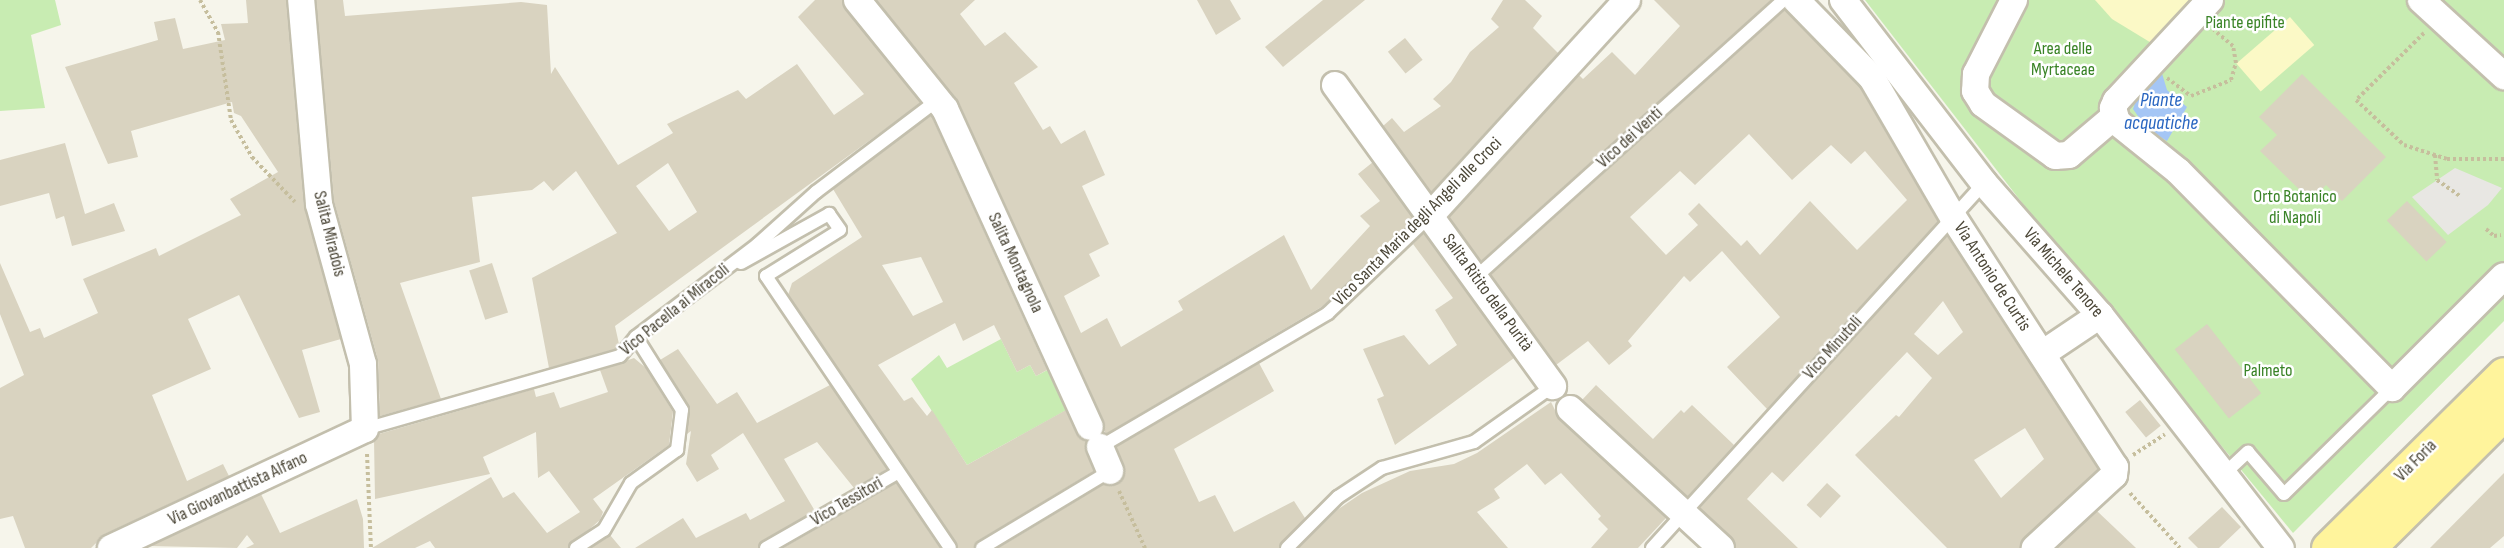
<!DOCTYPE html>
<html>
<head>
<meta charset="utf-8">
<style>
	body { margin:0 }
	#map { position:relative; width:2504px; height:548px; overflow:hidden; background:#f6f5eb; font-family:"Sofia Sans Condensed",sans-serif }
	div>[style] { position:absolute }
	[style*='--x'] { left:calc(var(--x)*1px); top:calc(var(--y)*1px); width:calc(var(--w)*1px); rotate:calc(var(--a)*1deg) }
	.green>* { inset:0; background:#c8ecb2 }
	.sand>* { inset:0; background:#fbf9c6; transform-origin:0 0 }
	.parking>* { inset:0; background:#e8e7e3 }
	.water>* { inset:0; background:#a5c6f5 }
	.building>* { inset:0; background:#d9d3c0; transform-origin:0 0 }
	.path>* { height:4px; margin-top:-2px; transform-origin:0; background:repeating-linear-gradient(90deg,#c6be9d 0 3px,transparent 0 6px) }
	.roads { filter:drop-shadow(2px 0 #c3bfad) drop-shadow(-2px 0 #c3bfad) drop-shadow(0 2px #c3bfad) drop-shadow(0 -2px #c3bfad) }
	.lane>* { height:12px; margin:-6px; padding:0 6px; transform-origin:6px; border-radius:6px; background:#fff }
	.street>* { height:26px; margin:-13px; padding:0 13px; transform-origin:13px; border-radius:13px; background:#fff }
	.primary>* { height:33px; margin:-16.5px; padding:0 16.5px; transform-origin:16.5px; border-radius:16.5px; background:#fff49c }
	span { translate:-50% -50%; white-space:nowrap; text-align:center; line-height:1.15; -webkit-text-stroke:5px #fff; paint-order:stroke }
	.park-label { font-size:18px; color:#398326 }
	.street-label { font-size:18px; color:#4c4738 }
	.water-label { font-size:20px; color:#2865c0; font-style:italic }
</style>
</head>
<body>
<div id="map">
	<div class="green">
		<div style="clip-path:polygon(0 0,55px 0,61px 25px,31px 35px,45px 108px,0 111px)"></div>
		<div style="clip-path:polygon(1865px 0,2504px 0,2504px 321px,2293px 533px,2026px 208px)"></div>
		<div style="clip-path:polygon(1001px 339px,1017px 372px,1030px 365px,1036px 376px,1055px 366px,1072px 407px,967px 465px,911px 379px,939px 355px,947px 368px)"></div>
	</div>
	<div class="sand">
		<div style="clip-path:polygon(2095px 0,2198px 0,2153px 44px,2112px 19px)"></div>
		<div style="left:2290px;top:17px;width:37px;height:71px;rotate:49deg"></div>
	</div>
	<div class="parking">
		<div style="clip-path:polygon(2455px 168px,2502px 188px,2488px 205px,2448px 235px,2412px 197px)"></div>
	</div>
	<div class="water">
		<div style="clip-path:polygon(2161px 70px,2167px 90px,2187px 107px,2167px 141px,2147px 129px,2133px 109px,2138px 94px)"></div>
	</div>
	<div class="building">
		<div style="clip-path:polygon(246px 0,286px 0,304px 206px,341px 339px,302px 350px,320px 412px,299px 418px,239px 295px,188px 319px,211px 369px,152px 395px,187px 481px,223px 464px,229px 476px,105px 534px,91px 548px,25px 548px,13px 516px,0 519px,0 388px,24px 375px,0 314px,0 263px,30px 332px,40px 328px,44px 338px,98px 313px,83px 279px,156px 248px,159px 256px,241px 215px,230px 199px,278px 172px,241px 116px,234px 113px,232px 102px,131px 131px,138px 157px,108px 164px,65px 67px,158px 40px,154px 22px,175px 18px,183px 49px,225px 40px,221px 24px,248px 23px)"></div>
		<div style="clip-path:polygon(evenodd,316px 0,343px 0,345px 16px,521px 2px,547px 5px,551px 74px,555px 67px,618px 165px,673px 133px,667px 124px,738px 90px,746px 99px,797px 64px,834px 115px,864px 94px,798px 17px,815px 0,842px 0,845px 9px,921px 103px,615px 326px,619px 344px,615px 349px,549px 368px,532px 278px,617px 233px,576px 171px,553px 191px,544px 181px,532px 190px,472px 197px,480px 262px,400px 283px,441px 399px,380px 416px,378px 360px,334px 201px,316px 0,668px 163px,697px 212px,669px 231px,636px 186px,668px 163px)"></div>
		<div style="clip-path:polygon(876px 0,975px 0,960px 14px,985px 46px,1005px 32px,1038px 67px,1014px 83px,1043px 130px,1050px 126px,1061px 144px,1085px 130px,1105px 175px,1082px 186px,1109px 244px,1089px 254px,1100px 276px,1064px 296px,1081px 333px,1107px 318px,1121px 347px,1183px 310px,1178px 301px,1284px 235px,1311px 290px,1370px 226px,1360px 216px,1380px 201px,1358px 174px,1373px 162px,1414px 220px,1323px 306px,1106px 434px,959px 103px)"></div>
		<div style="clip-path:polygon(1197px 0,1230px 0,1241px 19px,1216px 35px)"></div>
		<div style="clip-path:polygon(1323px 0,1365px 0,1283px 67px,1265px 47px)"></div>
		<div style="clip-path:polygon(1503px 0,1525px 0,1542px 16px,1533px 28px,1558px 53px,1431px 192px,1383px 126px,1392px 118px,1404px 132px,1441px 106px,1433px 99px,1451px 82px,1470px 52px,1499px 27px,1491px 19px)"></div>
		<div style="clip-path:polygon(1654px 0,1771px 0,1481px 261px,1449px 217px,1579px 75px,1583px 79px,1612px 52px,1635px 75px,1680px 26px)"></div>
		<div style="clip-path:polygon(evenodd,1785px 10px,1860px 87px,1938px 221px,1767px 409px,1727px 367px,1780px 317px,1722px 251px,1690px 282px,1684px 276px,1628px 341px,1632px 346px,1609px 365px,1588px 341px,1556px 365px,1491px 275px,1785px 10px,1749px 134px,1792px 180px,1831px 145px,1851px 164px,1865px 151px,1907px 200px,1857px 250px,1810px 201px,1760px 255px,1747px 240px,1741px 246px,1699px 203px,1688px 214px,1698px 225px,1666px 255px,1630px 217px,1680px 171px,1695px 185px,1749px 134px)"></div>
		<div style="left:1405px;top:38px;width:28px;height:22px;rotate:51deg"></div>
		<div style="clip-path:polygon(2302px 74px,2386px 157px,2342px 201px,2326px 185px,2311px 201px,2260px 151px,2277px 135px,2259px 117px)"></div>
		<div style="clip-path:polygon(evenodd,931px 115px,1047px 370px,1036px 376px,1030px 365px,1017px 372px,994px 325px,963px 341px,955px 323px,878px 365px,904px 401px,912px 397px,927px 416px,932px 410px,967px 465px,1066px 410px,1077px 434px,1087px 441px,1086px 452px,1094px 471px,978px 541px,974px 548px,958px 548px,788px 295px,792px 283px,862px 237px,833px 189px,931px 115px,921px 257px,943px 302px,913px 316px,882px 265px,921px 257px)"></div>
		<div style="clip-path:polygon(65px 143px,85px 214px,114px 203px,125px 231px,72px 246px,64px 216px,56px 219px,49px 193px,0 206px,0 160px)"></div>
		<div style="left:2407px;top:201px;width:57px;height:28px;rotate:46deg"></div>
		<div style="clip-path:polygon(1424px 233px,1514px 358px,1395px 445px,1377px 399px,1384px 396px,1363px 349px,1404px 335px,1429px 365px,1457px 345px,1435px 310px,1453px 298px,1413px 244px)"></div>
		<div style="clip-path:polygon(evenodd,1947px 236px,2098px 469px,2025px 537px,2020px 548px,1947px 548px,1855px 455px,1896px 415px,1899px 417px,1932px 378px,1907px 352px,1783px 482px,1772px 472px,1747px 499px,1798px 548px,1736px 548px,1731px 537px,1700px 508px,1947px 236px,1943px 301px,1963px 332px,1938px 355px,1914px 334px,1943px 301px,1947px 236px,2025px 428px,2044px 459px,2001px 498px,1974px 460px,2025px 428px)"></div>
		<div style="left:492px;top:263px;width:52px;height:24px;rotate:72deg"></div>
		<div style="left:2207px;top:324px;width:88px;height:41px;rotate:52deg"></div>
		<div style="clip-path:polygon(678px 349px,717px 404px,737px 392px,757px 423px,830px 385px,887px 469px,854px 488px,817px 442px,784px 459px,815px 511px,762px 541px,758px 548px,635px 548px,683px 518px,696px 538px,746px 513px,750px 520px,785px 501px,743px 433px,711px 455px,719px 469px,697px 482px,686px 464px,691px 431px,687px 434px,689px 406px,660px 360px)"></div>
		<div style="clip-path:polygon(634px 358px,646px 368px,673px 412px,669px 445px,593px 499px,603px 512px,600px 520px,568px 548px,435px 548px,430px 541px,415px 548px,372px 548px,491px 477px,503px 498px,514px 492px,547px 533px,580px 512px,549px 471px,538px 478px,536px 432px,483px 457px,490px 474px,375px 499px,374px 440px,379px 434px,534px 389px,536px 397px,554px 392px,560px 408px,608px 392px,600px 370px)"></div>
		<div style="clip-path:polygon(1259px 363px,1274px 391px,1174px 449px,1199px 502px,1215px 495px,1234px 532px,1294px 501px,1305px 518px,1279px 548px,998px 548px,1104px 484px,1116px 485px,1125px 472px,1116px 447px)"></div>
		<div style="clip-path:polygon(1596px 385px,1653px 439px,1681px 410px,1684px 413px,1692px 405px,1734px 445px,1687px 497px,1582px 400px)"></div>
		<div style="left:2140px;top:400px;width:33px;height:19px;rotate:51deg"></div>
		<div style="clip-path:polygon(1551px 402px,1560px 420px,1666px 518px,1638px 548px,1591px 548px,1608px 529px,1598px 519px,1601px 516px,1561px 473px,1545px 485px,1527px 464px,1494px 489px,1500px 498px,1477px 512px,1508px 548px,1299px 548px,1337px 510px,1362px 493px,1410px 471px,1454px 464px,1477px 453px)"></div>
		<div style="clip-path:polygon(2504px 473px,2504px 536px,2490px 548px,2430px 548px)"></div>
		<div style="clip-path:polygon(896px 483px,940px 548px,783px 548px)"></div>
		<div style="left:1827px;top:483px;width:19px;height:30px;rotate:43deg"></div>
		<div style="clip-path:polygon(261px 494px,280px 533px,357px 499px,363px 519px,364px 548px,246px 548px,254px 544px,247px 535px,237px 548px,150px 546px)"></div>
		<div style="clip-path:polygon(2222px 507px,2241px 527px,2219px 548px,2198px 548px,2188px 538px)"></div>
		<div style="clip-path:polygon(2097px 511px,2136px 548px,2057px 548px)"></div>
		<div style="clip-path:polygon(610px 535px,621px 548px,591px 548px,608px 537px)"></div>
	</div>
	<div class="path">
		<div style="--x:200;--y:0;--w:37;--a:61"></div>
		<div style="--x:218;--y:32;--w:89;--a:81.6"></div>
		<div style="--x:231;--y:120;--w:43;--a:60.4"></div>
		<div style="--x:252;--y:157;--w:62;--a:46.3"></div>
		<div style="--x:2424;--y:33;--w:95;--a:135.4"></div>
		<div style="--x:2356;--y:100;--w:66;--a:43.2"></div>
		<div style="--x:2404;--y:145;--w:45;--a:18"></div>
		<div style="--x:2447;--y:159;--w:57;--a:0"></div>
		<div style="--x:2167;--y:78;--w:30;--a:37"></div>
		<div style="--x:2191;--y:96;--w:43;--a:-21.8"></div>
		<div style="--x:2231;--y:80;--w:18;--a:-74"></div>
		<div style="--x:2236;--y:63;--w:17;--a:-100"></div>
		<div style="--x:2233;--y:46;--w:25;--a:-140"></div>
		<div style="--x:2435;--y:155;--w:25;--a:85"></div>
		<div style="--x:2437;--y:180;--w:29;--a:35"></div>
		<div style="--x:2486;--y:229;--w:11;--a:41"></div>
		<div style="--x:2494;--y:236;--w:7;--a:-8"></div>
		<div style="--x:367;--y:454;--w:94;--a:87.6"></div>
		<div style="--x:2133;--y:455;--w:38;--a:-33"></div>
		<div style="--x:1119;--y:491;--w:63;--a:65.5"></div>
		<div style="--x:2130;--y:493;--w:74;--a:47.7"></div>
	</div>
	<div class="roads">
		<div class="lane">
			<div style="--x:741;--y:263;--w:101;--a:-29.1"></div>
			<div style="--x:829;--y:214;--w:19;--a:55"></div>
			<div style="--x:840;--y:230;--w:87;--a:148.1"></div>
			<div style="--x:766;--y:276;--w:328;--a:55.9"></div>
			<div style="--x:1477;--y:276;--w:412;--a:-42"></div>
			<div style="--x:365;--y:429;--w:265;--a:-16"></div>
			<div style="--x:620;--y:356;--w:25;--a:-50"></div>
			<div style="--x:636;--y:337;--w:153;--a:-37.3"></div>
			<div style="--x:758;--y:244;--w:78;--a:-41.9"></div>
			<div style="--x:816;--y:192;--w:154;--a:-37.1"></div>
			<div style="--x:1100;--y:447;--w:264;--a:-30.4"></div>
			<div style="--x:1328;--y:313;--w:141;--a:-43.6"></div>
			<div style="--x:2224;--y:474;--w:33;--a:-43"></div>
			<div style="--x:2248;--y:452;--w:55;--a:49.4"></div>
			<div style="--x:2284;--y:494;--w:151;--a:-44.5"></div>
			<div style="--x:576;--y:548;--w:33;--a:-33"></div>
			<div style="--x:604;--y:530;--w:54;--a:-60.1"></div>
			<div style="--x:631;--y:483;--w:57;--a:-35.7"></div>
			<div style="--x:677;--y:450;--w:40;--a:-82.9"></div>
			<div style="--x:682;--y:410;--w:86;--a:-122.2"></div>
			<div style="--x:766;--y:548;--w:151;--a:-29.8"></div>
			<div style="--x:982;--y:548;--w:149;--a:-31"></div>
			<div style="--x:1287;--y:548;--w:72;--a:-45"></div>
			<div style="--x:1338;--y:497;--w:53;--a:-33.4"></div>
			<div style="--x:1382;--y:468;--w:96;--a:-15.8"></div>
			<div style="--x:1474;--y:442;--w:97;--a:-35.3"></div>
			<div style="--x:1652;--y:548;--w:493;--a:-47.7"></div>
		</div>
		<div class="street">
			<div style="--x:857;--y:0;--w:140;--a:51.1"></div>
			<div style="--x:945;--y:109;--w:349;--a:65.5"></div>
			<div style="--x:1796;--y:0;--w:109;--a:45.7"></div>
			<div style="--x:1872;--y:78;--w:161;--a:59.8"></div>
			<div style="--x:1953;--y:217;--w:298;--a:57.1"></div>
			<div style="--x:2115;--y:467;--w:8;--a:97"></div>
			<div style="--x:2114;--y:475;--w:108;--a:137.3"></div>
			<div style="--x:1843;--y:0;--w:231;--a:52.4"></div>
			<div style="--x:1984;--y:183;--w:176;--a:48.7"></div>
			<div style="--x:2100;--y:315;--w:295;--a:52.2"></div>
			<div style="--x:2014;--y:0;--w:83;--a:117.2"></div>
			<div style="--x:1976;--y:74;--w:17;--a:93"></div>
			<div style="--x:1975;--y:91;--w:15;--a:58"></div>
			<div style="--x:1983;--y:104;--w:89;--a:35.8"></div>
			<div style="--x:2055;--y:156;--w:14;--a:-4"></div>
			<div style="--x:2069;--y:155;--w:60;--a:-40.3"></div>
			<div style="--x:2210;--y:0;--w:138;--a:132.9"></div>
			<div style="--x:2116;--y:101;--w:8;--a:113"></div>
			<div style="--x:2113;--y:108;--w:15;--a:74"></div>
			<div style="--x:2117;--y:122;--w:78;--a:38.8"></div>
			<div style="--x:2178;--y:171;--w:305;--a:45.4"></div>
			<div style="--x:2392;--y:388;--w:158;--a:-45"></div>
			<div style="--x:2421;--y:0;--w:113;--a:42.5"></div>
			<div style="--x:1335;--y:85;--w:372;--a:54.1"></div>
			<div style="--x:1430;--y:216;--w:292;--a:-47.6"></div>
			<div style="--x:2042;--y:354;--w:70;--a:-33.9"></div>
			<div style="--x:1570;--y:409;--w:205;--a:42.6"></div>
			<div style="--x:1100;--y:447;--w:26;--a:67"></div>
			<div style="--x:111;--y:548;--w:280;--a:-25.1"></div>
			<div style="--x:365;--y:429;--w:65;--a:-91.8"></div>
			<div style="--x:363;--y:364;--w:166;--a:-105.4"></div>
			<div style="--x:319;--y:204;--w:205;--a:-95"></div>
		</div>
		<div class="primary">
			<div style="--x:2328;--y:548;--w:247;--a:-44.7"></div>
			<div style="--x:2368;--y:548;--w:192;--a:-44.8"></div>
		</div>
	</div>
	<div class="park-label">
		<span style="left:2245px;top:23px">Piante epifite</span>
		<span style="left:2063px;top:60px">Area delle<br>Myrtaceae</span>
		<span style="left:2295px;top:208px">Orto Botanico<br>di Napoli</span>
		<span style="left:2268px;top:371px">Palmeto</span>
	</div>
	<div class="street-label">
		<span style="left:1630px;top:138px;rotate:-42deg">Vico dei Venti</span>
		<span style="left:1418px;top:222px;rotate:-45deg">Vico Santa Maria degli Angeli alle Croci</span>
		<span style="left:329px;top:234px;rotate:76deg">Salita Miradois</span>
		<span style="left:1015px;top:263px;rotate:65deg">Salita Montagnola</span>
		<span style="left:2063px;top:273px;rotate:49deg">Via Michele Tenore</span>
		<span style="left:1992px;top:277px;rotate:57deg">Via Antonio de Curtis</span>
		<span style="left:1487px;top:293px;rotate:54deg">Salita Ritito della Purità</span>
		<span style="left:675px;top:310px;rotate:-39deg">Vico Pacella ai Miracoli</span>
		<span style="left:1833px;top:348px;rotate:-48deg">Vico Minutoli</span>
		<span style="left:2416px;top:461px;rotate:-45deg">Via Foria</span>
		<span style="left:238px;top:489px;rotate:-25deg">Via Giovanbattista Alfano</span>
		<span style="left:847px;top:502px;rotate:-30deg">Vico Tessitori</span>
	</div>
	<div class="water-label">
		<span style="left:2161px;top:112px">Piante<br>acquatiche</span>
	</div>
</div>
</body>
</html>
